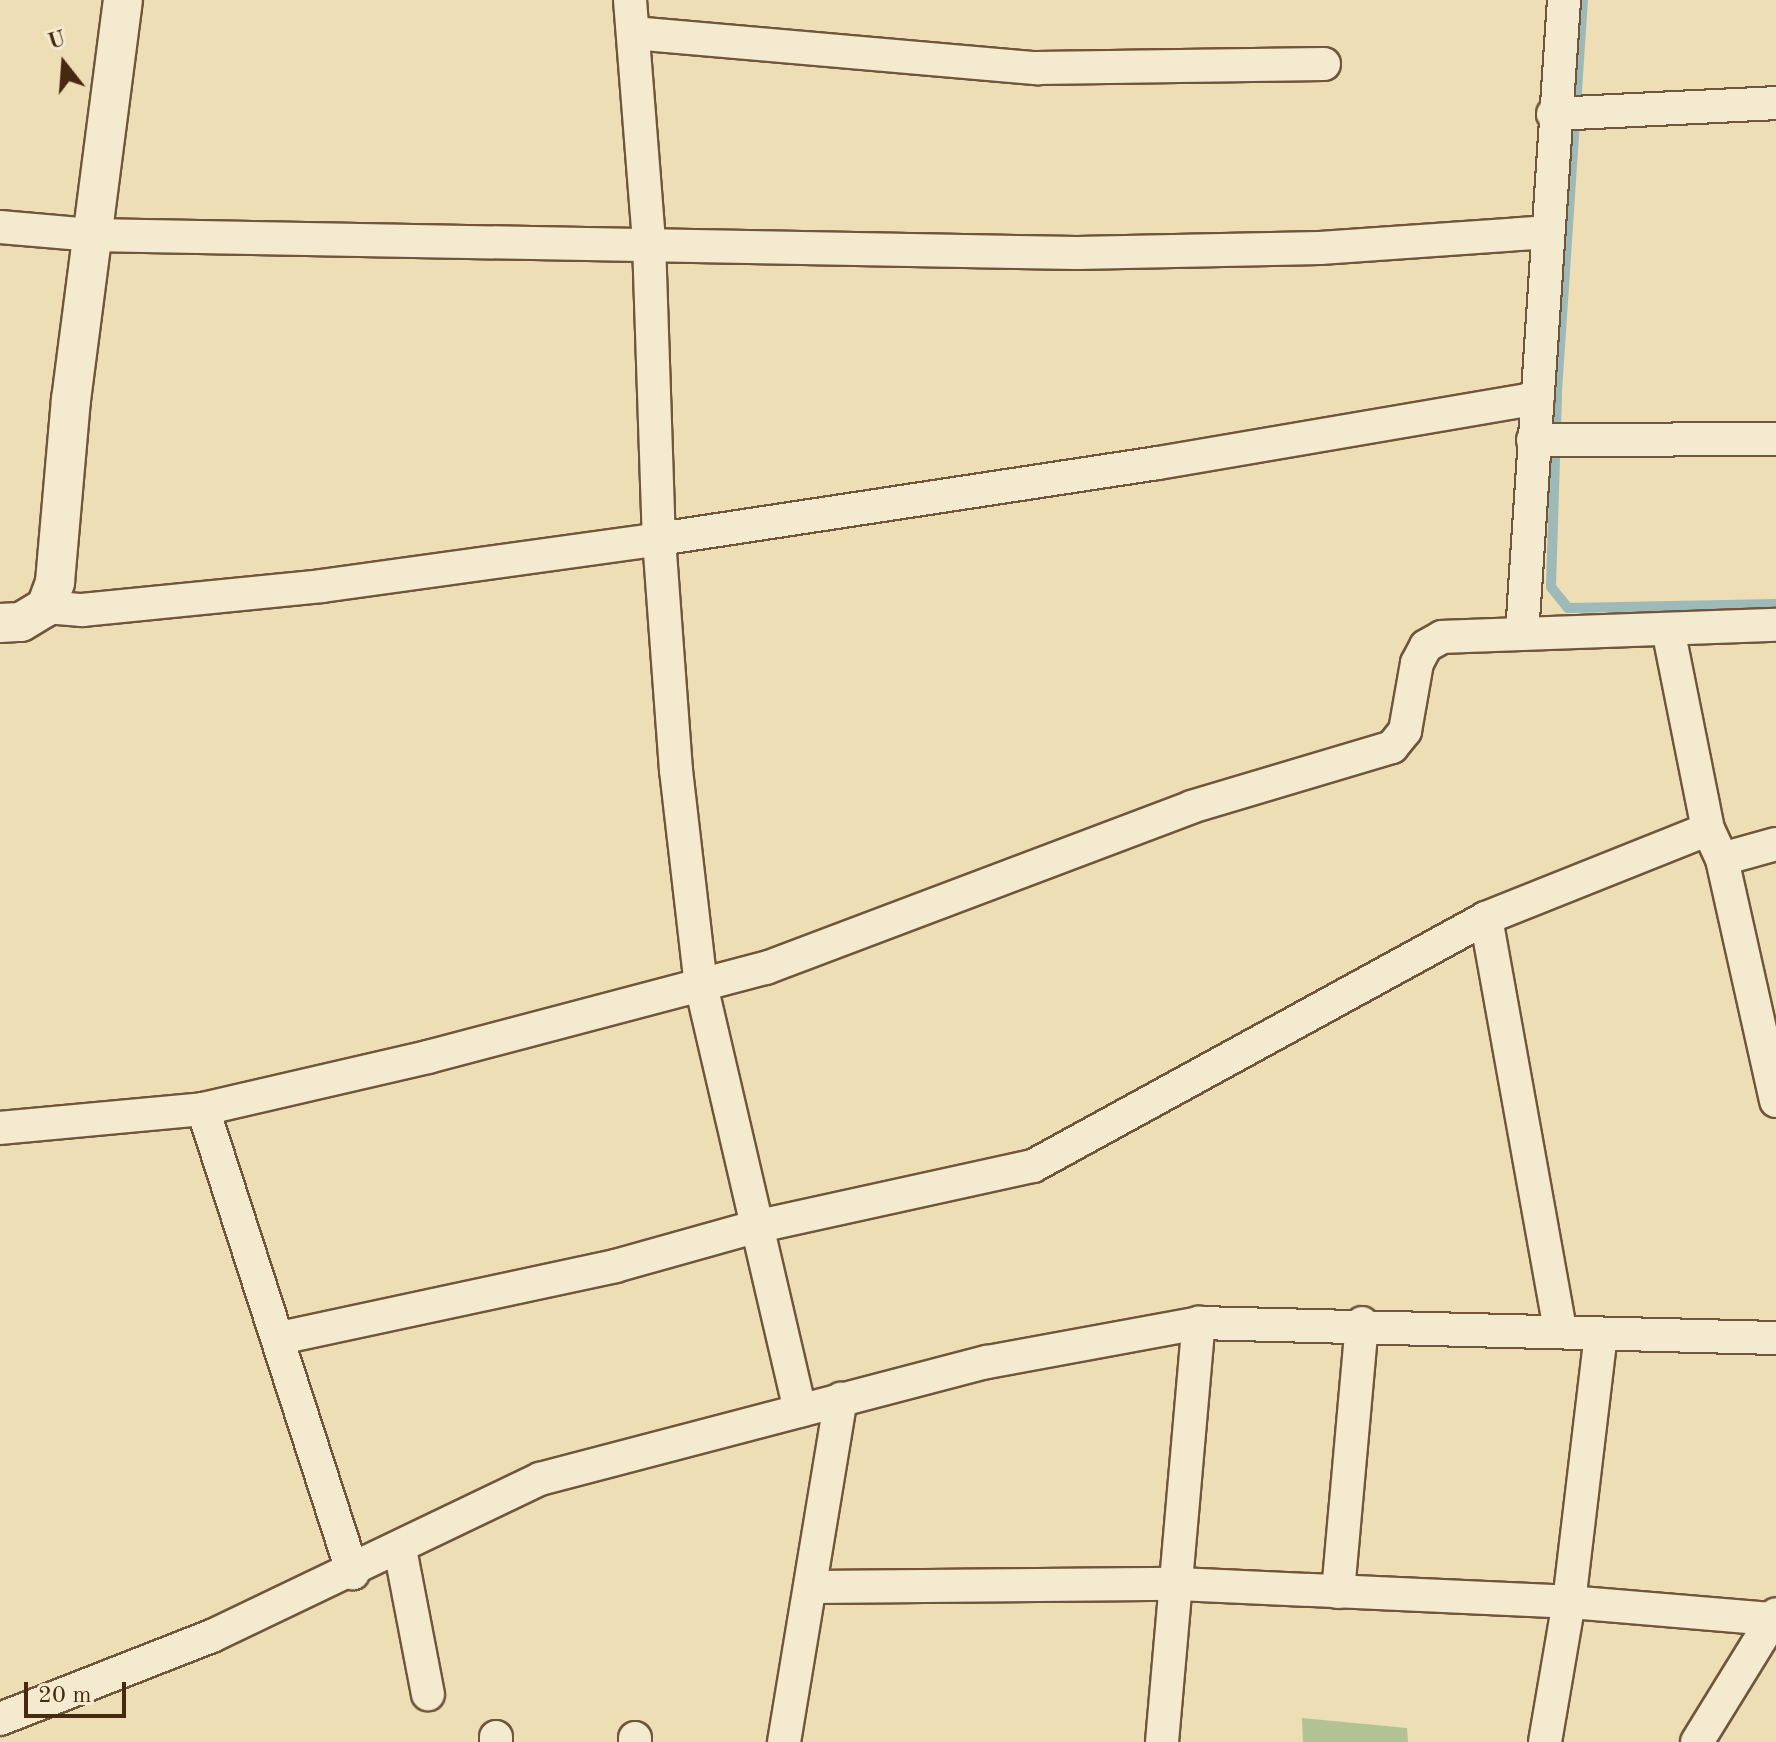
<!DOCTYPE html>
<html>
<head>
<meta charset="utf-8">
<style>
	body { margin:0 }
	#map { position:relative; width:1776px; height:1742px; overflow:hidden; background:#eddeb6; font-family:"Old Standard TT",serif }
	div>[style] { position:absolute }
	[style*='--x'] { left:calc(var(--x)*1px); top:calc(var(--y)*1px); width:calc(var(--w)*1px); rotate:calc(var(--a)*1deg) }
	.green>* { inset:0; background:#b3c292 }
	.stream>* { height:10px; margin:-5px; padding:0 5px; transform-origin:5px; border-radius:5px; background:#9dbab8 }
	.roads { filter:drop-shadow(2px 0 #70563a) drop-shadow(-2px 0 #70563a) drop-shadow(0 2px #70563a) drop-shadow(0 -2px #70563a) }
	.minor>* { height:32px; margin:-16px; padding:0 16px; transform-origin:16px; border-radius:16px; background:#f3ead0 }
	.tertiary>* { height:38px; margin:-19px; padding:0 19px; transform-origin:19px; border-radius:19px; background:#f3ead0 }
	span { translate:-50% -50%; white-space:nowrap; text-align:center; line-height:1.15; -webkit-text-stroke:8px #f3ead0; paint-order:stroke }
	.north { position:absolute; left:24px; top:24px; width:80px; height:80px; -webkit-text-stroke:6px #f3ead0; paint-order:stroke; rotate:343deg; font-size:22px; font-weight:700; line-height:32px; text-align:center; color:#472810 }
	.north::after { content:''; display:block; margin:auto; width:28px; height:36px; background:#472810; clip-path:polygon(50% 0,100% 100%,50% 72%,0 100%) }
	.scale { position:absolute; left:24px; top:1682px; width:102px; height:36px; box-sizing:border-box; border:4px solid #472810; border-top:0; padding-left:10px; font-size:24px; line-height:28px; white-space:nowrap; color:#472810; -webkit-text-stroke:6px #f3ead0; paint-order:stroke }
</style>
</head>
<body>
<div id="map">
	<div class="green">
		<div style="clip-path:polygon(1302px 1718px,1407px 1728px,1408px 1742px,1303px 1742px)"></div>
	</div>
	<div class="stream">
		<div style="--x:1583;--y:0;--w:396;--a:93.8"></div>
		<div style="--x:1557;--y:395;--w:192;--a:91.8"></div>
		<div style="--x:1551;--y:587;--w:27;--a:51"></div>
		<div style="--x:1568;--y:608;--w:208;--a:-1.1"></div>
	</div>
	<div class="roads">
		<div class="minor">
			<div style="--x:630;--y:0;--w:243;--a:85.5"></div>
			<div style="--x:649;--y:242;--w:297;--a:88.1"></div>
			<div style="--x:659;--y:539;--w:232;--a:85.8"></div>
			<div style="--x:676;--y:770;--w:216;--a:83.4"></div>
			<div style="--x:701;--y:985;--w:437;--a:76.9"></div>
			<div style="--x:633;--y:33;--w:406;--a:5"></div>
			<div style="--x:1037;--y:68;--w:287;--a:-0.8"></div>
			<div style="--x:1553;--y:114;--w:223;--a:-2.8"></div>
			<div style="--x:0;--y:227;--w:91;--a:5"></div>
			<div style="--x:91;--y:235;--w:986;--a:1.05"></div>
			<div style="--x:1077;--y:253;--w:243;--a:-1.2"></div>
			<div style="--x:1320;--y:248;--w:227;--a:-4"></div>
			<div style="--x:1533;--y:440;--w:243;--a:-0.2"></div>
			<div style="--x:46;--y:607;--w:36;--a:5"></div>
			<div style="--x:82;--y:610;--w:241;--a:-5.7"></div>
			<div style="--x:322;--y:586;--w:340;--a:-7.9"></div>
			<div style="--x:659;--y:539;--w:505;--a:-8.66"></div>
			<div style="--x:1158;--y:463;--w:385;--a:-9.7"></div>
			<div style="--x:1668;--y:629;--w:204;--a:78.7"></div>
			<div style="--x:1708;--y:829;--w:33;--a:65"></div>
			<div style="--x:1722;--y:859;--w:248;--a:77.4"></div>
			<div style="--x:1522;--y:634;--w:635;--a:-86.21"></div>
			<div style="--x:1722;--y:859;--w:56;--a:-15.5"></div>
			<div style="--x:1486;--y:918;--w:419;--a:79.8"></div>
			<div style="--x:203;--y:1109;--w:488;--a:72.1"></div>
			<div style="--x:0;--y:1128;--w:204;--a:-5.3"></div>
			<div style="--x:203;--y:1109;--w:231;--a:-13"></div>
			<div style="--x:428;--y:1057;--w:350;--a:-14.8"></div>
			<div style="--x:766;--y:968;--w:454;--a:-20.7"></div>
			<div style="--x:1191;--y:807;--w:210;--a:-16.6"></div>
			<div style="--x:1392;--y:747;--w:21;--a:-51"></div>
			<div style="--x:1405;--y:731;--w:69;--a:-80"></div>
			<div style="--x:1417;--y:663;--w:19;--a:-62"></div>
			<div style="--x:1426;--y:646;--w:18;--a:-29"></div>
			<div style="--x:1442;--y:637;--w:334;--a:-2.1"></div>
			<div style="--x:280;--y:1338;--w:343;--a:-12.1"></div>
			<div style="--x:615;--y:1266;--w:145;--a:-15.6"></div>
			<div style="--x:755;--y:1227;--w:285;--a:-12.4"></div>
			<div style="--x:1033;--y:1166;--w:516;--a:-28.7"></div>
			<div style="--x:1486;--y:918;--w:239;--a:-21.8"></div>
			<div style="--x:400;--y:1549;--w:148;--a:79.1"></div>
			<div style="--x:813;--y:1587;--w:365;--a:-0.5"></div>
			<div style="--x:1178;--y:1584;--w:391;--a:2.6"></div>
			<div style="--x:1569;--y:1602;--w:205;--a:4.8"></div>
			<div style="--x:1338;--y:1592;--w:270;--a:-84.9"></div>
			<div style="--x:0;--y:1719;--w:228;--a:-21.4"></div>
			<div style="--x:212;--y:1636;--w:364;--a:-25.6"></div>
			<div style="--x:540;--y:1479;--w:462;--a:-14.7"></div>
			<div style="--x:987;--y:1362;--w:216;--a:-10.4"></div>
			<div style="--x:1199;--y:1323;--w:577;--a:1.49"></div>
			<div style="--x:635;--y:1738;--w:4;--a:90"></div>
			<div style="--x:496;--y:1742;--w:5;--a:-90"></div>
			<div style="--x:784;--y:1742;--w:348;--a:-80.6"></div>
			<div style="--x:1162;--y:1742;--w:421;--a:-85"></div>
			<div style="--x:1545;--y:1742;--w:142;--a:-80.3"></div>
			<div style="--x:1569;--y:1602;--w:270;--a:-83.2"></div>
			<div style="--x:1697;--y:1742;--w:150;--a:-58.3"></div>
		</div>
		<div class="tertiary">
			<div style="--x:0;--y:623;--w:21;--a:-3"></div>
			<div style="--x:21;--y:622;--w:29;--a:-31"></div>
			<div style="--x:46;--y:607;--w:27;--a:-70"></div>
			<div style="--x:55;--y:582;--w:183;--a:-85"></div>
			<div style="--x:71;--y:400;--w:403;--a:-82.6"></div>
		</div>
	</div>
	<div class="north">U</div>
	<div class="scale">20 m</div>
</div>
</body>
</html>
